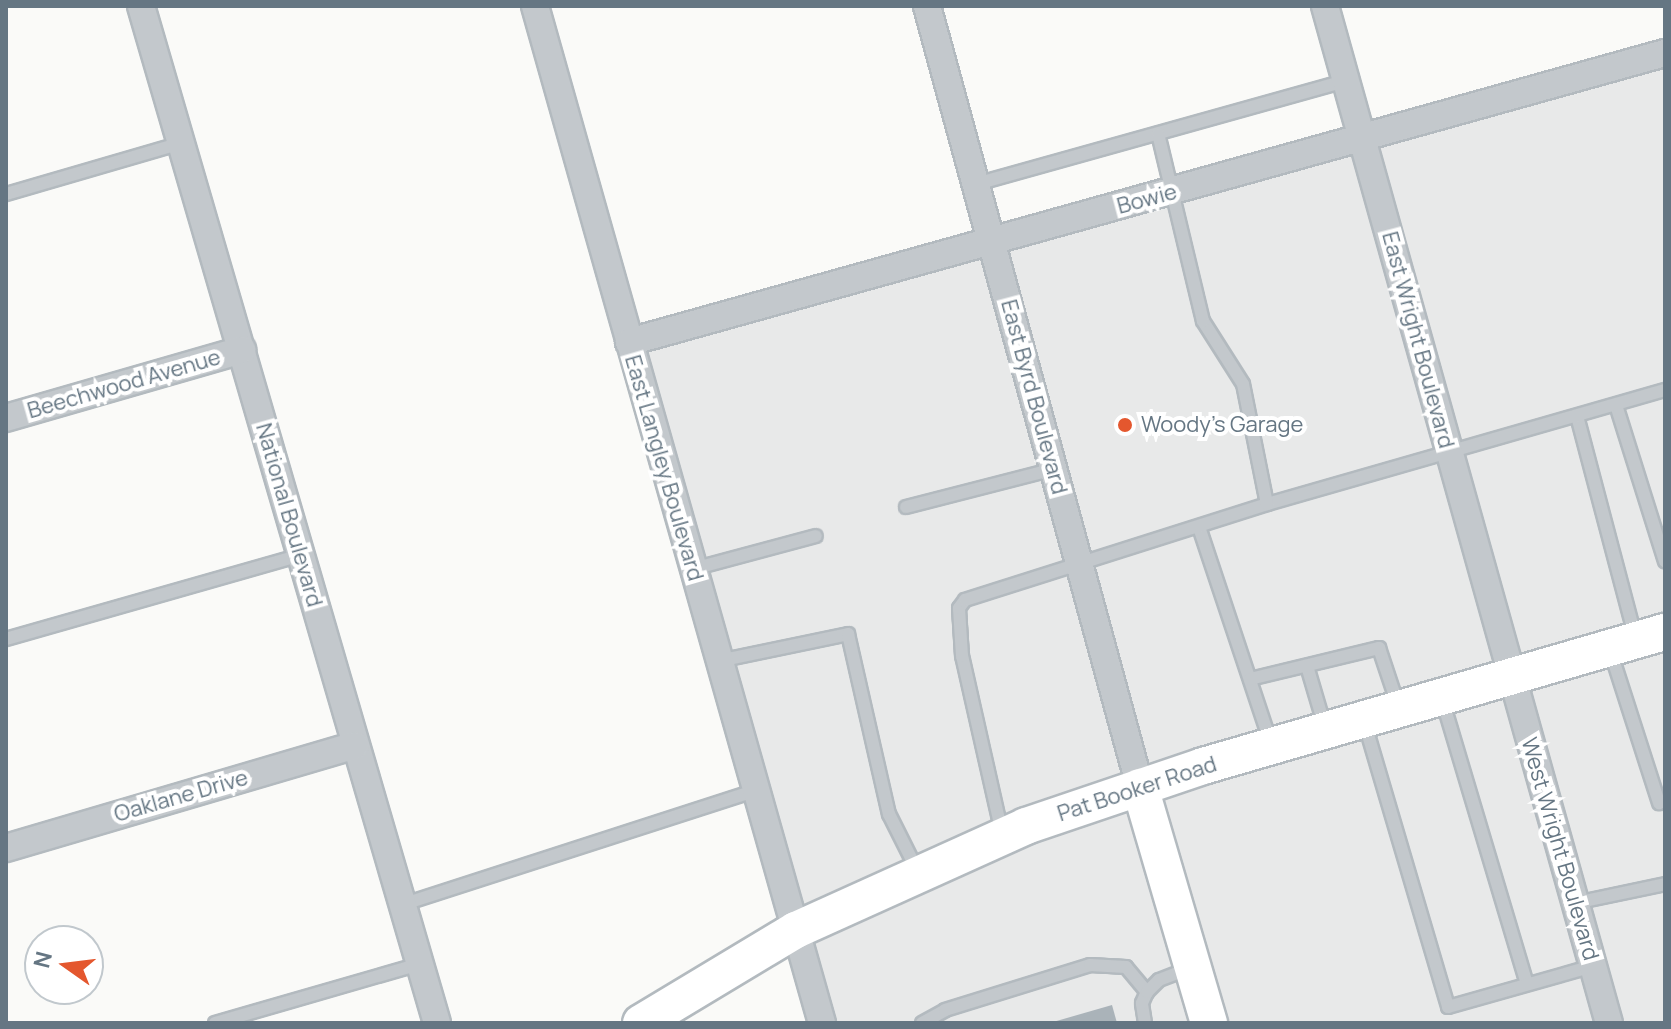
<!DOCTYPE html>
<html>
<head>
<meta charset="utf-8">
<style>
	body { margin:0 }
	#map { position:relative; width:1671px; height:1029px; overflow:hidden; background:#fafaf8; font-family:Manrope,sans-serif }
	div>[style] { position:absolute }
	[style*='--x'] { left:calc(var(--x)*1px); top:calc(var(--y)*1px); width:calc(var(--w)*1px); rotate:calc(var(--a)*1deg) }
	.built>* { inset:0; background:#e8e9e9 }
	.building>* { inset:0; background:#aab3b9 }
	.roads { filter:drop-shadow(2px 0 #b3babf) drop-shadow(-2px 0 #b3babf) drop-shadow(0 2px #b3babf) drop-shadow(0 -2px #b3babf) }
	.lane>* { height:12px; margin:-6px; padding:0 6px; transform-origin:6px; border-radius:6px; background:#c3c8cc }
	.street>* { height:26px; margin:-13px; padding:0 13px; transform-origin:13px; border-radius:13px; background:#c3c8cc }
	.secondary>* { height:36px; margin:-18px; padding:0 18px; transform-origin:18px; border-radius:18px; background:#fff }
	.dots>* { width:22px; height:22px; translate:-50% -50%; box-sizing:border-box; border:4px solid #fff; border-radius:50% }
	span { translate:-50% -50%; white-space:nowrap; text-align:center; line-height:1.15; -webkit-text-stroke:8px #fff; paint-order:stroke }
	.street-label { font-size:22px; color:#657683 }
	.poi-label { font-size:22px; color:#657683 }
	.left { translate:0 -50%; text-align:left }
	.frame { position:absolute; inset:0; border:8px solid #657683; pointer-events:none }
	.north { position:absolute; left:24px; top:925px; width:80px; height:80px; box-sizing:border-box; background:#fff; border:2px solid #c1c8cd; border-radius:50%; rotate:284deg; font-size:22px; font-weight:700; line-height:32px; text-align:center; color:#657683 }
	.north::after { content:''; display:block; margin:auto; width:28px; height:36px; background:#e4572e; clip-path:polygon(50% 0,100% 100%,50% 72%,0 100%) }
</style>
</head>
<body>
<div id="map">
	<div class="built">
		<div style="clip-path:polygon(1665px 53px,1665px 1023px,822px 1023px,629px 342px)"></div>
	</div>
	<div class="building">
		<div style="clip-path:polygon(1112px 1005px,1117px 1023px,1053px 1023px,1053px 1022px)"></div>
	</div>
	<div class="roads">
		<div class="lane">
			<div style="--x:976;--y:184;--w:384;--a:-15.6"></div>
			<div style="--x:6;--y:194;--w:182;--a:-16.2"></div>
			<div style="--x:1616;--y:405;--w:164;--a:72.6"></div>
			<div style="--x:1577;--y:416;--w:228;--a:75.2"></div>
			<div style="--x:1267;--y:504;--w:414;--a:-16"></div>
			<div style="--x:906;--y:507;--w:153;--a:-14.4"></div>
			<div style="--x:1199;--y:527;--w:228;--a:71.6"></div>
			<div style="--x:693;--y:569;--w:127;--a:-15"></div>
			<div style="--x:6;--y:639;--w:307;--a:-15.9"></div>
			<div style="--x:1610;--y:650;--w:161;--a:72.2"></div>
			<div style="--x:719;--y:661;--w:132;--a:-11.8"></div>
			<div style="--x:848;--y:634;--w:185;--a:77.2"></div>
			<div style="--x:889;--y:814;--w:65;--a:63.4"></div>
			<div style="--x:1307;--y:666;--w:64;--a:73.6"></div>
			<div style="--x:1250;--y:679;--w:133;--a:-13.5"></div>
			<div style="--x:1379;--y:648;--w:60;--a:71.6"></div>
			<div style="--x:1442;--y:699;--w:297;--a:73.4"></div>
			<div style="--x:1364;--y:721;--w:298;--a:73.6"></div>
			<div style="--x:1448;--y:1007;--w:151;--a:-15.8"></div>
			<div style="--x:1002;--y:833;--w:181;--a:-102.7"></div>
			<div style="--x:962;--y:656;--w:48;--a:-93.6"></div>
			<div style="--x:959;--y:608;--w:10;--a:-53"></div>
			<div style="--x:965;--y:600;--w:317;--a:-17.6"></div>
			<div style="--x:1267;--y:504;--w:122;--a:-101.3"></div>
			<div style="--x:1243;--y:384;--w:75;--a:-122.4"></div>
			<div style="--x:1203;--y:321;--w:192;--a:-103.5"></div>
			<div style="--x:1575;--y:903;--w:92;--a:-11.9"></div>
			<div style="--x:401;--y:905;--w:373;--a:-17.9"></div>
			<div style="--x:215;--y:1023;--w:212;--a:-16.1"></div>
			<div style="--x:922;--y:1023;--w:26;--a:-29"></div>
			<div style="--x:945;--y:1010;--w:152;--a:-17.2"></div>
			<div style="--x:1090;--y:965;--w:36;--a:3"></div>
			<div style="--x:1126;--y:967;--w:33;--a:50"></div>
			<div style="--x:1145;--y:1023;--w:20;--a:-99"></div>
			<div style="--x:1142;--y:1003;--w:12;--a:-66"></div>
			<div style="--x:1147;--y:992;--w:17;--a:-45"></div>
			<div style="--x:1159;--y:980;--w:31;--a:-21"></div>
		</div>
		<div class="street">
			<div style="--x:141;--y:6;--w:1059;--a:73.77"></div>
			<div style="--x:535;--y:6;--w:1057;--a:74.24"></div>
			<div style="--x:927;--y:6;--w:810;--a:74.74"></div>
			<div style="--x:1325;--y:6;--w:1056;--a:74.4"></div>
			<div style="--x:629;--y:342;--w:1076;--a:-15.59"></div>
			<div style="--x:6;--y:418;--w:246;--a:-16.1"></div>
			<div style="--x:6;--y:848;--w:364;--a:-16.4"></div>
		</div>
		<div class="secondary">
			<div style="--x:1140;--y:787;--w:246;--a:73.7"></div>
			<div style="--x:641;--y:1023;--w:181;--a:-31"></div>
			<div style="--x:796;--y:930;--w:252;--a:-24.3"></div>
			<div style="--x:1026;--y:826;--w:187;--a:-18.7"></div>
			<div style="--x:1203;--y:766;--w:481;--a:-16.2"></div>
		</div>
	</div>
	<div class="dots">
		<div style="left:1125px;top:425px;background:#e4572e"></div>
	</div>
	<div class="street-label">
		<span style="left:1147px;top:199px;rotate:-15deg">Bowie</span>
		<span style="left:1418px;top:340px;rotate:75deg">East Wright Boulevard</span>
		<span style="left:124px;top:384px;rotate:-16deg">Beechwood Avenue</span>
		<span style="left:1034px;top:397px;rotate:75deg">East Byrd Boulevard</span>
		<span style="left:664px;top:468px;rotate:74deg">East Langley Boulevard</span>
		<span style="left:289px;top:515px;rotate:74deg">National Boulevard</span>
		<span style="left:1137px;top:789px;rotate:-18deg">Pat Booker Road</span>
		<span style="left:181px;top:796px;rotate:-16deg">Oaklane Drive</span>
		<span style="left:1560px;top:849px;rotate:74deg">West Wright Boulevard</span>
	</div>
	<div class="poi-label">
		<span class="left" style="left:1141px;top:425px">Woody's Garage</span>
	</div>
	<div class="frame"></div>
	<div class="north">N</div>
</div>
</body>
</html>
